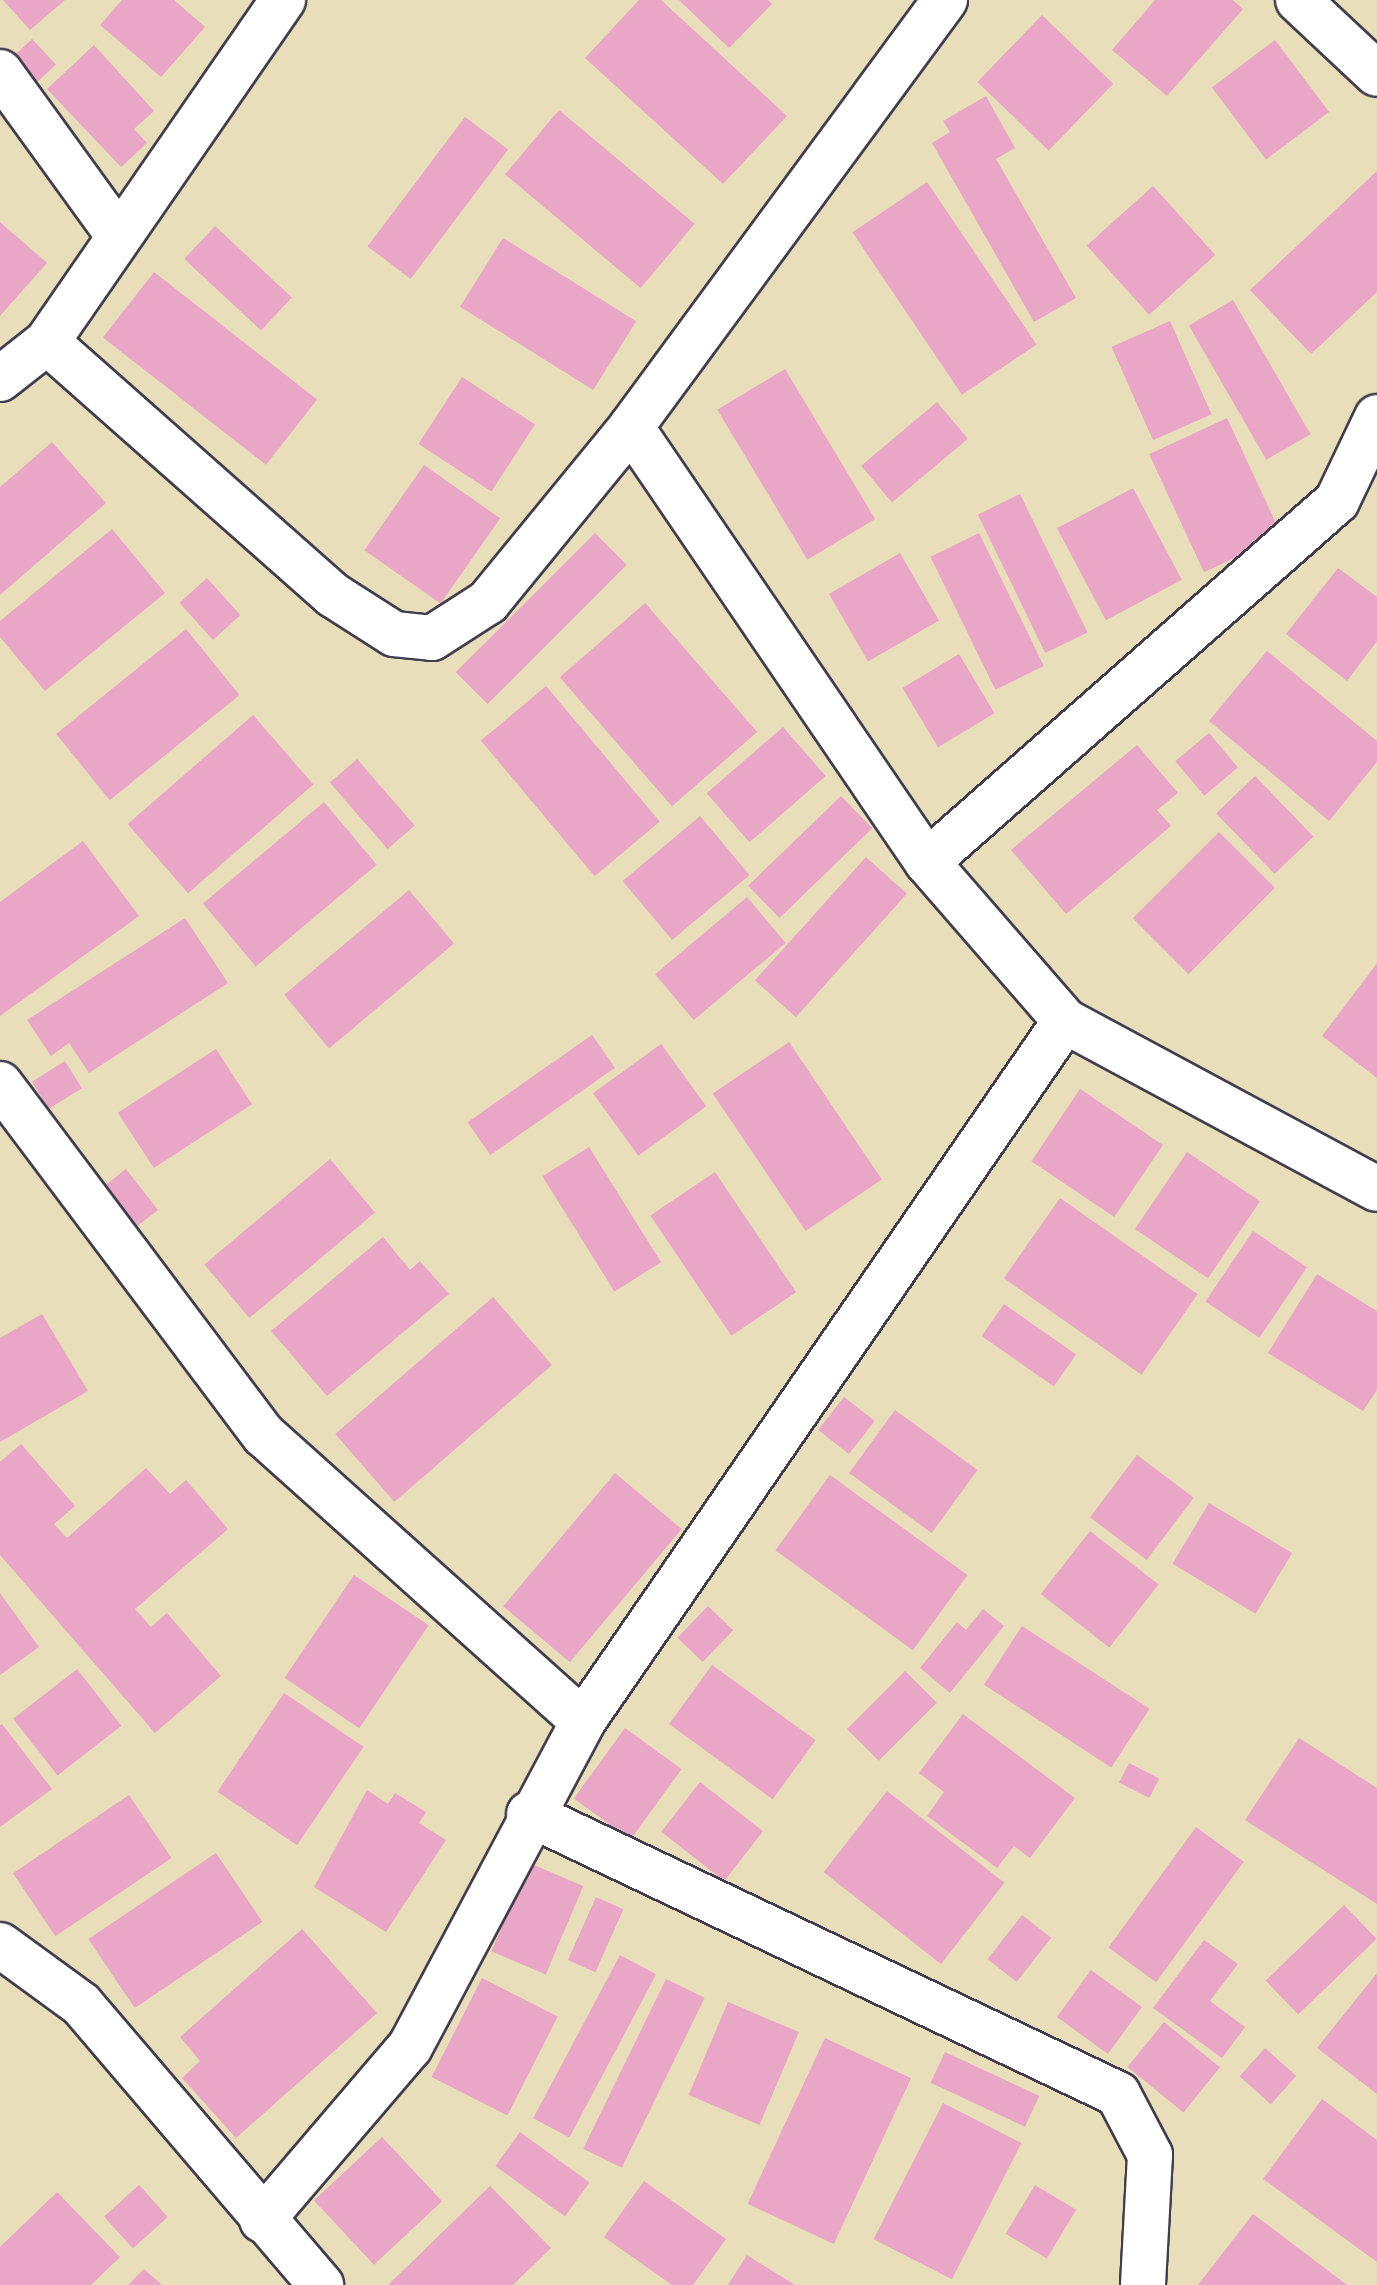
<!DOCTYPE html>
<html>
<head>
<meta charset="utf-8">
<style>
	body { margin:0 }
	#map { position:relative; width:1377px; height:2285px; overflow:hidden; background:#e8dfba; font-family:"IM FELL English",serif }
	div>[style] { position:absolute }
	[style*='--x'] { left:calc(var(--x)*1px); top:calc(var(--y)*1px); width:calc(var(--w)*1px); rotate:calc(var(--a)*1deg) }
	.building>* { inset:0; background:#e9a6c6; transform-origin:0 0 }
	.roads { filter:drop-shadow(2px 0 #403e4e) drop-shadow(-2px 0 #403e4e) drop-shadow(0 2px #403e4e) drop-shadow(0 -2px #403e4e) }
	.minor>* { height:44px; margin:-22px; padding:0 22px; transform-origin:22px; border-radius:22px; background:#fff }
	span { translate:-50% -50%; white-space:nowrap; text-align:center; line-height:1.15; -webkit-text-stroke:7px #fff; paint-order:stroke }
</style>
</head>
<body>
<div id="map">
	<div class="building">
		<div style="clip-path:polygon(3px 0,65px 0,30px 30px)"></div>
		<div style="clip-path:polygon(122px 0,174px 0,205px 27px,161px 77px,100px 25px)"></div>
		<div style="clip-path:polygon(639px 0,661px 0,787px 116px,723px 184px,585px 58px)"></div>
		<div style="clip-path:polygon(679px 0,768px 0,772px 4px,729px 48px)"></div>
		<div style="clip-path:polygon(1155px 0,1233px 0,1243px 9px,1167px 96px,1112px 50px)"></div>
		<div style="left:1042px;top:15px;width:99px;height:93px;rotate:44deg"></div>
		<div style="left:32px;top:39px;width:35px;height:29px;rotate:47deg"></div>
		<div style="left:1275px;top:40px;width:90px;height:79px;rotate:53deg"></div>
		<div style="clip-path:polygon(94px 45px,154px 111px,134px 129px,147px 143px,121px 167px,47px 89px)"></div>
		<div style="clip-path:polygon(986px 96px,1015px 148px,996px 159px,1076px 298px,1034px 322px,932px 143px,950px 132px,943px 121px)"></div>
		<div style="left:559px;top:110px;width:177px;height:84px;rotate:40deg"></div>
		<div style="left:465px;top:117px;width:54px;height:162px;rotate:37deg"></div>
		<div style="clip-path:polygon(1377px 171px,1377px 292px,1311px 354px,1250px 290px)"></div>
		<div style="left:927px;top:182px;width:196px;height:90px;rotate:56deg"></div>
		<div style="left:1153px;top:186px;width:93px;height:89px;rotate:48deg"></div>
		<div style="clip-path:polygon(0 222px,47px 263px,0 316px)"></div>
		<div style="left:215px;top:226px;width:105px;height:45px;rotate:43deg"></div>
		<div style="left:503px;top:238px;width:157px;height:81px;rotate:32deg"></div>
		<div style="left:154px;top:272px;width:207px;height:83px;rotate:38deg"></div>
		<div style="left:1233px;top:300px;width:155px;height:51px;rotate:60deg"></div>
		<div style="left:1170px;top:321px;width:102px;height:64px;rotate:66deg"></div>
		<div style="left:785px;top:369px;width:175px;height:79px;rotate:59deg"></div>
		<div style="left:462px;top:377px;width:87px;height:80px;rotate:33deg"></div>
		<div style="left:937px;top:402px;width:48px;height:99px;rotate:50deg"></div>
		<div style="left:1227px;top:418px;width:130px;height:86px;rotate:65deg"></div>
		<div style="clip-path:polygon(52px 442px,106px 503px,0 595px,0 487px)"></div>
		<div style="left:424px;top:465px;width:93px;height:104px;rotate:35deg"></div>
		<div style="left:1133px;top:488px;width:104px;height:86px;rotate:62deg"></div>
		<div style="left:1020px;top:494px;width:154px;height:47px;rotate:64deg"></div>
		<div style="clip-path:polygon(112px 529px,165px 593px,45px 691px,0 637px,0 621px)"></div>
		<div style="left:595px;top:533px;width:45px;height:197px;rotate:45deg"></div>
		<div style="left:979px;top:533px;width:148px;height:54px;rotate:64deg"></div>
		<div style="left:900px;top:553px;width:78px;height:82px;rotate:60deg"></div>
		<div style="clip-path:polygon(1338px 568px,1377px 597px,1377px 641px,1347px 681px,1286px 634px)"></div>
		<div style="left:207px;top:578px;width:50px;height:37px;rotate:48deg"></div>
		<div style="left:645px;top:603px;width:171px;height:113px;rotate:49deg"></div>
		<div style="left:186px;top:629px;width:85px;height:167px;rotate:51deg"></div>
		<div style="clip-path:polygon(1267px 651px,1377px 741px,1377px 762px,1329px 821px,1209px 721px)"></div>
		<div style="left:959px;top:654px;width:69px;height:66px;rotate:59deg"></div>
		<div style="left:546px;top:686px;width:177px;height:85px;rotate:50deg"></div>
		<div style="left:253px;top:715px;width:92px;height:166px;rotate:49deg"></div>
		<div style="left:783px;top:727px;width:65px;height:101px;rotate:49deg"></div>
		<div style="left:1209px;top:733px;width:45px;height:44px;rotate:50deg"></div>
		<div style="clip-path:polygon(1137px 745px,1178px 793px,1157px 810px,1171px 826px,1066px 914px,1011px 850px)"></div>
		<div style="left:357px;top:759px;width:88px;height:36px;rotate:49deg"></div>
		<div style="left:1255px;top:776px;width:84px;height:54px;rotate:46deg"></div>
		<div style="left:841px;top:796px;width:45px;height:129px;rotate:46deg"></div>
		<div style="left:324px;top:802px;width:82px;height:158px;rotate:50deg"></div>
		<div style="left:700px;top:816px;width:77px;height:101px;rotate:50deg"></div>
		<div style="left:1219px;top:832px;width:79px;height:122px;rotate:45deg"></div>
		<div style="clip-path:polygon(83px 841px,139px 916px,0 1016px,0 902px)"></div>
		<div style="left:866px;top:857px;width:55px;height:166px;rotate:42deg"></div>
		<div style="left:409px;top:890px;width:70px;height:163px;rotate:50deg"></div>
		<div style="left:747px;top:897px;width:60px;height:120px;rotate:50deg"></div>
		<div style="clip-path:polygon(185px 918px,228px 983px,89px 1073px,69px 1043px,51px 1056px,27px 1020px)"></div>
		<div style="clip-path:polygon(1377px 963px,1377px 1078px,1322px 1036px)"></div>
		<div style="left:592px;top:1035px;width:40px;height:152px;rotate:55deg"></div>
		<div style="left:789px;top:1042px;width:166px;height:92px;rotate:56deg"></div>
		<div style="left:661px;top:1044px;width:77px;height:84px;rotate:54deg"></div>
		<div style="left:216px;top:1049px;width:66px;height:117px;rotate:57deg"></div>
		<div style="left:65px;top:1061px;width:32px;height:39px;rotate:58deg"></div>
		<div style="left:1080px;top:1089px;width:100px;height:87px;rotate:34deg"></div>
		<div style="left:589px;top:1147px;width:136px;height:55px;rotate:58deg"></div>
		<div style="left:1187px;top:1152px;width:88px;height:93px;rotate:34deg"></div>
		<div style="left:330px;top:1159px;width:70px;height:164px;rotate:50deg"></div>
		<div style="left:126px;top:1169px;width:52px;height:27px;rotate:52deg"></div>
		<div style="left:715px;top:1172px;width:145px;height:78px;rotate:56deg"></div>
		<div style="left:1060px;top:1198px;width:168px;height:98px;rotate:35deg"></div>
		<div style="left:1253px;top:1231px;width:65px;height:85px;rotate:34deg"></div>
		<div style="clip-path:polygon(383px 1237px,410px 1270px,420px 1261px,449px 1294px,327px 1396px,271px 1331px)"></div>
		<div style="clip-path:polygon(1317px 1274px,1377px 1311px,1377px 1390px,1363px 1411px,1268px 1353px)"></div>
		<div style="left:493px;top:1297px;width:90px;height:209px;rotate:49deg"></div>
		<div style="left:1004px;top:1304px;width:88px;height:39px;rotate:35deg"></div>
		<div style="clip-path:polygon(42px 1314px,88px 1391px,0 1442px,0 1338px)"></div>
		<div style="left:844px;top:1397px;width:39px;height:42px;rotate:38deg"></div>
		<div style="left:895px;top:1410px;width:102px;height:78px;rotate:36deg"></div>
		<div style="clip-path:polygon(21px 1444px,75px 1506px,54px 1524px,67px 1538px,146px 1468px,170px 1494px,186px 1480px,228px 1529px,135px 1609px,151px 1627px,167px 1613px,221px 1676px,155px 1733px,0 1555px,0 1462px)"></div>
		<div style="left:1137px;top:1455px;width:71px;height:78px;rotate:37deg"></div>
		<div style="left:615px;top:1473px;width:87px;height:174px;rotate:40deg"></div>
		<div style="left:830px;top:1475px;width:170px;height:93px;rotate:36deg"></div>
		<div style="left:1209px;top:1503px;width:97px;height:71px;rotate:31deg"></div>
		<div style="left:1090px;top:1531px;width:87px;height:80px;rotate:38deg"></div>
		<div style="left:354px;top:1575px;width:90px;height:124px;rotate:34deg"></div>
		<div style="clip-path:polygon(0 1593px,39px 1647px,0 1675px)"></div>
		<div style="left:708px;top:1606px;width:35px;height:44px;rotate:44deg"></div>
		<div style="clip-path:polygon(983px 1609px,1004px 1626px,950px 1693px,920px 1668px,957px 1622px,966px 1630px)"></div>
		<div style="left:1022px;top:1626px;width:152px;height:70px;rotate:33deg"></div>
		<div style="left:712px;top:1665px;width:128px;height:73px;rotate:36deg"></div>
		<div style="left:77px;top:1669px;width:72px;height:81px;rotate:52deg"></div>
		<div style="left:905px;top:1671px;width:45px;height:82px;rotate:45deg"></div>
		<div style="left:284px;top:1693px;width:96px;height:119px;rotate:34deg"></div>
		<div style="clip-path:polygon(963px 1714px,1075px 1798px,1030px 1858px,1014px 1846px,997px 1868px,927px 1816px,944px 1792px,919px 1773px)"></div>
		<div style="clip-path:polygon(2px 1724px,52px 1789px,0 1827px,0 1725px)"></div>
		<div style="left:625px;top:1728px;width:70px;height:87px;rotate:36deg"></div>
		<div style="clip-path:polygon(1299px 1738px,1377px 1788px,1377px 1904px,1245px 1820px)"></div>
		<div style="left:1129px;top:1763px;width:34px;height:22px;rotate:27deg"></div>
		<div style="left:700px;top:1782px;width:80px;height:63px;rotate:38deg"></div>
		<div style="clip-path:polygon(367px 1790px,388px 1804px,395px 1793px,426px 1812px,419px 1823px,446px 1840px,386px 1932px,314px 1887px)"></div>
		<div style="left:887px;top:1791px;width:149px;height:103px;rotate:38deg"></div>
		<div style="left:129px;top:1795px;width:76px;height:140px;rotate:56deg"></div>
		<div style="left:1196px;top:1827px;width:59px;height:149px;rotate:36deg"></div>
		<div style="left:216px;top:1853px;width:83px;height:154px;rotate:56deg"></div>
		<div style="left:529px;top:1863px;width:59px;height:96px;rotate:23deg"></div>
		<div style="left:596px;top:1897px;width:30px;height:69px;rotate:24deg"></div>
		<div style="left:1344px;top:1905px;width:47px;height:109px;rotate:46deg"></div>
		<div style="left:1022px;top:1915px;width:37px;height:56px;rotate:38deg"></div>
		<div style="clip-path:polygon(302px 1929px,377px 2013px,236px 2138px,182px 2078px,200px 2061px,180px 2037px)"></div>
		<div style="clip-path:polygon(1204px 1940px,1238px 1964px,1210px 2001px,1245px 2027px,1222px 2058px,1153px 2008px)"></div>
		<div style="left:620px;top:1955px;width:41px;height:185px;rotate:28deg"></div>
		<div style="left:1091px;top:1970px;width:63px;height:58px;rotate:36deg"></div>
		<div style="clip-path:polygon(1377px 1973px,1377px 2094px,1317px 2048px)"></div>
		<div style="left:482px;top:1978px;width:85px;height:111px;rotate:27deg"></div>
		<div style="left:666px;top:1979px;width:43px;height:189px;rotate:26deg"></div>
		<div style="left:728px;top:2002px;width:77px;height:101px;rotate:23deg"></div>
		<div style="left:1164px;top:2022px;width:72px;height:58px;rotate:39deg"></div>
		<div style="left:825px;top:2038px;width:95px;height:183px;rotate:25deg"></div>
		<div style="left:1265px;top:2048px;width:42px;height:38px;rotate:42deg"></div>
		<div style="left:945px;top:2052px;width:104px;height:34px;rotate:25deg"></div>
		<div style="clip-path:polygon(1322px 2099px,1377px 2140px,1377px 2262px,1263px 2179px)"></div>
		<div style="left:943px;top:2103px;width:88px;height:153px;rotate:27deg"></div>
		<div style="left:520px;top:2132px;width:86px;height:42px;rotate:36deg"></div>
		<div style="left:382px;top:2137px;width:88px;height:93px;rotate:47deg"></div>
		<div style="clip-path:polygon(644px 2181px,726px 2239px,693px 2285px,672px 2285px,604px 2237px)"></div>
		<div style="left:139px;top:2185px;width:43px;height:47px;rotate:48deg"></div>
		<div style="left:1035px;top:2185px;width:48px;height:57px;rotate:31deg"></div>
		<div style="clip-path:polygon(490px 2186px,551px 2248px,513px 2285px,388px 2285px)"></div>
		<div style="clip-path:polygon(57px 2192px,120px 2257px,91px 2285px,0 2285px,0 2247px)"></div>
		<div style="clip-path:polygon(1253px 2214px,1347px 2285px,1198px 2285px)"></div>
		<div style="clip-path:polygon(747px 2255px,795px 2285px,728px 2285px)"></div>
		<div style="clip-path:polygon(144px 2269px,162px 2285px,128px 2285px)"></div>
	</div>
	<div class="roads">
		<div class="minor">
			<div style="--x:1298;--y:0;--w:108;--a:43.1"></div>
			<div style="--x:0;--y:72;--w:201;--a:54.1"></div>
			<div style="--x:47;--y:342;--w:382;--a:41.5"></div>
			<div style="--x:333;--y:595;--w:72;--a:32.6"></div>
			<div style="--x:394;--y:634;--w:38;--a:6"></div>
			<div style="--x:432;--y:638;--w:67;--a:-32.7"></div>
			<div style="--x:488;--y:602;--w:226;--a:-50.7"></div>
			<div style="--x:631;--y:427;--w:530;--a:-53.67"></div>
			<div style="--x:0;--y:379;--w:60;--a:-38.2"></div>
			<div style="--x:47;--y:342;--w:416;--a:-55.4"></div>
			<div style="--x:631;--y:427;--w:526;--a:55.77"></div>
			<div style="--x:927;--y:862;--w:211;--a:49"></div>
			<div style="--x:1065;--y:1021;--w:354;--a:28.3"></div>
			<div style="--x:927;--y:862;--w:546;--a:-41.36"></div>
			<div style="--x:1337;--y:501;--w:93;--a:-64.5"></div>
			<div style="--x:0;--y:1084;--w:439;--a:53.1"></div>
			<div style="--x:264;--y:1435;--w:428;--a:41.9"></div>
			<div style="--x:529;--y:1814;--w:652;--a:25.43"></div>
			<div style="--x:1118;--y:2094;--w:69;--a:62.3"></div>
			<div style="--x:1150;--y:2155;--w:130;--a:93.1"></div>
			<div style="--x:0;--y:1945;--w:100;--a:36.1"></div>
			<div style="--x:81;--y:2004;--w:370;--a:49.5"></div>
			<div style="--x:262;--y:2220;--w:228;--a:-49.5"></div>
			<div style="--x:410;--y:2047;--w:369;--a:-62"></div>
			<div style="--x:583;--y:1721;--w:850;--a:-55.45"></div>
		</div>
	</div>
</div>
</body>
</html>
